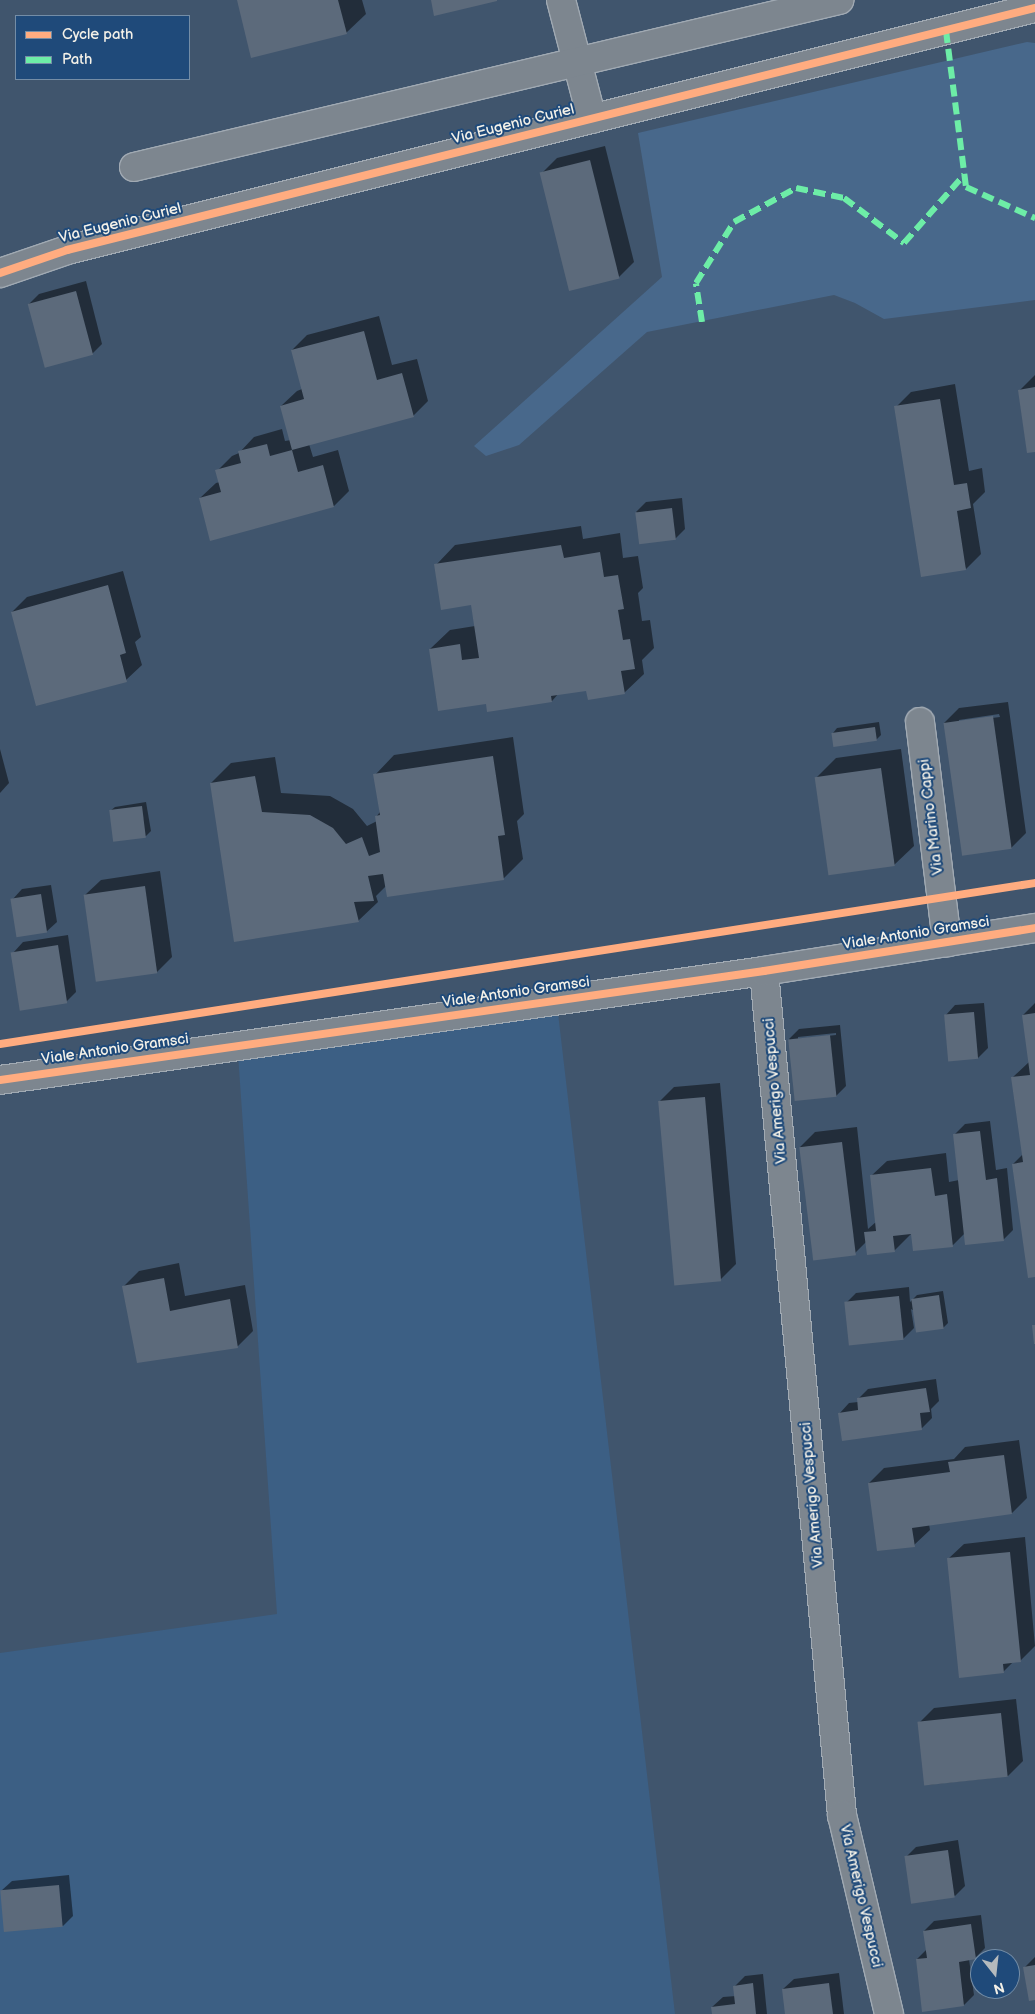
<!DOCTYPE html>
<html>
<head>
<meta charset="utf-8">
<style>
	body { margin:0 }
	#map { position:relative; width:1035px; height:2014px; overflow:hidden; background:#40556d; font-family:"Balsamiq Sans",sans-serif }
	div>[style] { position:absolute }
	[style*='--x'] { left:calc(var(--x)*1px); top:calc(var(--y)*1px); width:calc(var(--w)*1px); rotate:calc(var(--a)*1deg) }
	.built>* { inset:0; background:#3c5f84 }
	.green>* { inset:0; background:#48688b }
	.shadow>* { inset:0; background:#0007 }
	.building>* { inset:0; background:#5c6a7b; transform-origin:0 0 }
	.roads { filter:drop-shadow(1px 0 #a1aab3) drop-shadow(-1px 0 #a1aab3) drop-shadow(0 1px #a1aab3) drop-shadow(0 -1px #a1aab3) }
	.street>* { height:28px; margin:-14px; padding:0 14px; transform-origin:14px; border-radius:14px; background:#7d868f }
	.secondary>* { height:28px; margin:-14px; padding:0 14px; transform-origin:14px; border-radius:14px; background:#7d868f }
	.quiet>* { height:6px; margin-top:-3px; transform-origin:0; background:repeating-linear-gradient(90deg,#6deda7 0 12px,transparent 0 18px) }
	.cycleway>* { height:8px; margin:-4px; padding:0 4px; transform-origin:4px; border-radius:4px; background:#ffac80 }
	span { translate:-50% -50%; white-space:nowrap; text-align:center; line-height:1.15; -webkit-text-stroke:4px #1f4a7a; paint-order:stroke }
	.street-label { font-size:15px; color:#f4f1e8 }
	.legend { position:absolute; left:15px; top:15px; width:175px; height:65px; box-sizing:border-box; background:#1f4a7a; border:1px solid #748da6; margin:0; padding:6px 9px; list-style:none; font-size:15px; color:#f4f1e8 }
	.legend li { display:flex; align-items:center; gap:10px; height:25px }
	.legend b { width:25px; border:1px solid #748da6 }
	.north { position:absolute; left:970px; top:1949px; width:50px; height:50px; box-sizing:border-box; background:#1f4a7a; border:1px solid #748da6; border-radius:50%; rotate:164deg; font-size:14px; font-weight:700; line-height:20px; text-align:center; color:#f4f1e8 }
	.north::after { content:''; display:block; margin:auto; width:18px; height:22px; background:#b5babd; clip-path:polygon(50% 0,100% 100%,50% 72%,0 100%) }
</style>
</head>
<body>
<div id="map">
	<div class="built">
		<div style="clip-path:polygon(558px 1013px,675px 2014px,0 2014px,0 1653px,277px 1614px,238px 1054px)"></div>
	</div>
	<div class="green">
		<div style="clip-path:polygon(1027px 42px,1035px 43px,1035px 300px,884px 319px,855px 303px,834px 295px,647px 332px,519px 445px,486px 456px,474px 446px,662px 277px,638px 133px)"></div>
	</div>
	<div class="shadow">
		<div style="clip-path:polygon(239px 0,362px 0,366px 14px,346px 33px)"></div>
		<div style="clip-path:polygon(605px 146px,634px 262px,619px 277px,542px 173px,557px 158px)"></div>
		<div style="clip-path:polygon(86px 281px,102px 344px,92px 354px,29px 304px,39px 294px)"></div>
		<div style="clip-path:polygon(379px 316px,392px 365px,417px 359px,428px 401px,413px 416px,309px 444px,313px 457px,338px 450px,349px 491px,334px 506px,200px 498px,216px 483px,220px 482px,217px 471px,232px 456px,239px 453px,254px 437px,282px 429px,285px 441px,291px 440px,281px 406px,297px 391px,302px 389px,292px 350px,307px 335px)"></div>
		<div style="clip-path:polygon(1035px 375px,1035px 451px,1020px 390px)"></div>
		<div style="clip-path:polygon(955px 384px,969px 471px,982px 468px,985px 492px,973px 504px,981px 554px,966px 569px,896px 407px,911px 392px)"></div>
		<div style="clip-path:polygon(682px 498px,685px 529px,675px 539px,636px 512px,646px 502px)"></div>
		<div style="clip-path:polygon(581px 526px,583px 539px,620px 533px,623px 558px,638px 556px,643px 588px,638px 593px,642px 621px,650px 620px,654px 648px,642px 660px,644px 674px,624px 693px,587px 689px,559px 693px,552px 701px,487px 702px,430px 649px,450px 630px,475px 626px,472px 604px,436px 565px,455px 545px)"></div>
		<div style="clip-path:polygon(123px 571px,141px 637px,135px 642px,142px 665px,126px 680px,12px 612px,27px 597px)"></div>
		<div style="clip-path:polygon(evenodd,1008px 702px,1026px 833px,1011px 848px,944px 723px,959px 708px,1008px 702px,999px 714px,1000px 717px,959px 722px,959px 720px,999px 714px)"></div>
		<div style="clip-path:polygon(879px 722px,881px 735px,876px 740px,833px 733px,837px 728px)"></div>
		<div style="clip-path:polygon(513px 737px,524px 814px,517px 821px,523px 859px,504px 878px,386px 886px,376px 896px,378px 902px,358px 921px,211px 783px,231px 763px,275px 757px,281px 793px,330px 796px,353px 809px,367px 826px,377px 821px,376px 817px,380px 812px,375px 775px,394px 755px)"></div>
		<div style="clip-path:polygon(0 749px,9px 783px,0 793px)"></div>
		<div style="clip-path:polygon(901px 749px,914px 846px,894px 865px,816px 778px,836px 758px)"></div>
		<div style="clip-path:polygon(146px 802px,151px 831px,146px 836px,115px 841px,110px 811px,115px 807px)"></div>
		<div style="clip-path:polygon(160px 871px,172px 957px,157px 972px,85px 895px,101px 880px)"></div>
		<div style="clip-path:polygon(51px 885px,57px 922px,46px 932px,12px 900px,22px 889px)"></div>
		<div style="clip-path:polygon(68px 935px,76px 992px,66px 1002px,13px 953px,23px 942px)"></div>
		<div style="clip-path:polygon(984px 1003px,988px 1048px,978px 1058px,945px 1016px,955px 1005px)"></div>
		<div style="clip-path:polygon(1035px 1003px,1035px 1276px,1013px 1164px,1023px 1154px,1013px 1077px,1029px 1062px,1023px 1015px)"></div>
		<div style="clip-path:polygon(evenodd,840px 1025px,846px 1086px,836px 1096px,789px 1039px,799px 1029px,840px 1025px,836px 1033px,836px 1035px,798px 1039px,798px 1037px,836px 1033px)"></div>
		<div style="clip-path:polygon(720px 1083px,736px 1264px,720px 1280px,659px 1102px,674px 1087px)"></div>
		<div style="clip-path:polygon(990px 1121px,996px 1170px,1007px 1168px,1013px 1230px,1003px 1240px,965px 1233px,953px 1245px,912px 1233px,894px 1251px,866px 1242px,854px 1254px,800px 1147px,815px 1132px,857px 1127px,868px 1229px,877px 1221px,871px 1176px,887px 1161px,946px 1153px,949px 1182px,959px 1180px,955px 1134px,965px 1124px)"></div>
		<div style="clip-path:polygon(179px 1263px,185px 1296px,245px 1285px,253px 1331px,238px 1346px,138px 1362px,124px 1286px,139px 1271px)"></div>
		<div style="clip-path:polygon(909px 1287px,910px 1302px,917px 1295px,943px 1291px,948px 1323px,943px 1328px,911px 1309px,914px 1328px,903px 1339px,846px 1303px,856px 1293px)"></div>
		<div style="clip-path:polygon(936px 1379px,939px 1401px,931px 1409px,932px 1418px,922px 1428px,839px 1414px,849px 1403px,858px 1402px,858px 1399px,868px 1389px)"></div>
		<div style="clip-path:polygon(1019px 1440px,1027px 1498px,1012px 1513px,929px 1524px,930px 1530px,914px 1545px,869px 1483px,884px 1468px,954px 1459px,965px 1447px)"></div>
		<div style="clip-path:polygon(1025px 1537px,1035px 1646px,1020px 1661px,1014px 1661px,1003px 1672px,948px 1559px,964px 1544px)"></div>
		<div style="clip-path:polygon(1016px 1699px,1023px 1761px,1008px 1776px,926px 1785px,919px 1723px,934px 1708px)"></div>
		<div style="clip-path:polygon(958px 1840px,965px 1886px,955px 1896px,906px 1857px,916px 1847px)"></div>
		<div style="clip-path:polygon(69px 1875px,73px 1916px,63px 1926px,1px 1891px,12px 1881px)"></div>
		<div style="clip-path:polygon(981px 1915px,985px 1948px,975px 1958px,969px 1959px,974px 1995px,964px 2005px,917px 1959px,927px 1949px,924px 1931px,934px 1921px)"></div>
		<div style="clip-path:polygon(1035px 1957px,1035px 1999px,1025px 1967px)"></div>
		<div style="clip-path:polygon(839px 1973px,844px 2014px,786px 2014px,783px 1989px,794px 1979px)"></div>
		<div style="clip-path:polygon(763px 1974px,767px 2014px,713px 2014px,712px 2007px,723px 1997px,736px 1996px,735px 1986px,745px 1976px)"></div>
	</div>
	<div class="building">
		<div style="clip-path:polygon(237px 0,338px 0,347px 34px,251px 58px)"></div>
		<div style="clip-path:polygon(431px 0,497px 0,497px 1px,434px 16px)"></div>
		<div style="left:590px;top:160px;width:122px;height:52px;rotate:76deg"></div>
		<div style="left:76px;top:291px;width:66px;height:50px;rotate:75deg"></div>
		<div style="clip-path:polygon(364px 331px,377px 380px,402px 373px,414px 417px,292px 450px,280px 406px,304px 399px,291px 350px)"></div>
		<div style="clip-path:polygon(1035px 387px,1035px 452px,1027px 453px,1018px 390px)"></div>
		<div style="clip-path:polygon(940px 399px,954px 485px,967px 483px,971px 508px,957px 511px,966px 570px,921px 577px,894px 406px)"></div>
		<div style="clip-path:polygon(267px 444px,270px 456px,292px 450px,298px 472px,323px 465px,334px 507px,210px 541px,199px 498px,221px 492px,215px 470px,241px 463px,238px 451px)"></div>
		<div style="left:672px;top:508px;width:32px;height:37px;rotate:83deg"></div>
		<div style="clip-path:polygon(561px 545px,564px 558px,600px 552px,604px 577px,618px 575px,624px 609px,618px 610px,623px 640px,630px 639px,635px 669px,621px 671px,625px 694px,588px 700px,586px 691px,551px 696px,552px 702px,487px 712px,486px 704px,438px 711px,429px 649px,460px 644px,462px 660px,479px 658px,471px 605px,441px 610px,434px 564px)"></div>
		<div style="clip-path:polygon(108px 585px,126px 653px,120px 655px,127px 682px,36px 706px,11px 612px)"></div>
		<div style="left:993px;top:716px;width:134px;height:50px;rotate:82deg"></div>
		<div style="left:875px;top:727px;width:14px;height:44px;rotate:82deg"></div>
		<div style="clip-path:polygon(493px 756px,505px 835px,498px 836px,504px 880px,387px 897px,383px 874px,368px 876px,374px 901px,354px 902px,359px 922px,234px 942px,210px 783px,255px 776px,262px 812px,310px 815px,333px 828px,346px 844px,362px 837px,369px 856px,380px 852px,375px 816px,380px 815px,373px 774px)"></div>
		<div style="left:881px;top:768px;width:99px;height:67px;rotate:82deg"></div>
		<div style="left:142px;top:806px;width:32px;height:33px;rotate:83deg"></div>
		<div style="left:145px;top:886px;width:88px;height:62px;rotate:82deg"></div>
		<div style="left:41px;top:894px;width:39px;height:31px;rotate:81deg"></div>
		<div style="left:58px;top:945px;width:59px;height:48px;rotate:81deg"></div>
		<div style="left:974px;top:1012px;width:47px;height:30px;rotate:85deg"></div>
		<div style="clip-path:polygon(1035px 1013px,1035px 1277px,1028px 1278px,1012px 1164px,1023px 1162px,1011px 1077px,1030px 1075px,1022px 1015px)"></div>
		<div style="left:830px;top:1035px;width:62px;height:42px;rotate:84deg"></div>
		<div style="left:705px;top:1097px;width:185px;height:47px;rotate:85deg"></div>
		<div style="clip-path:polygon(980px 1131px,986px 1180px,997px 1178px,1004px 1241px,965px 1245px,953px 1134px)"></div>
		<div style="left:842px;top:1142px;width:114px;height:43px;rotate:83deg"></div>
		<div style="clip-path:polygon(931px 1168px,935px 1196px,947px 1194px,953px 1247px,913px 1251px,911px 1234px,893px 1236px,895px 1252px,867px 1255px,864px 1232px,876px 1231px,870px 1175px)"></div>
		<div style="clip-path:polygon(164px 1278px,170px 1311px,230px 1299px,238px 1348px,137px 1363px,122px 1286px)"></div>
		<div style="left:939px;top:1295px;width:34px;height:28px;rotate:82deg"></div>
		<div style="left:899px;top:1296px;width:44px;height:55px;rotate:84deg"></div>
		<div style="clip-path:polygon(1032px 1325px,1035px 1325px,1035px 1344px,1034px 1344px)"></div>
		<div style="clip-path:polygon(926px 1388px,930px 1412px,920px 1413px,922px 1430px,842px 1441px,838px 1413px,858px 1410px,857px 1398px)"></div>
		<div style="clip-path:polygon(1004px 1455px,1012px 1514px,912px 1528px,915px 1547px,877px 1551px,868px 1483px,950px 1472px,948px 1462px)"></div>
		<div style="clip-path:polygon(1010px 1552px,1021px 1662px,1003px 1664px,1004px 1673px,959px 1678px,947px 1558px)"></div>
		<div style="left:1001px;top:1713px;width:64px;height:84px;rotate:84deg"></div>
		<div style="left:948px;top:1850px;width:48px;height:44px;rotate:82deg"></div>
		<div style="left:59px;top:1885px;width:42px;height:59px;rotate:85deg"></div>
		<div style="clip-path:polygon(971px 1924px,976px 1959px,959px 1962px,964px 2006px,922px 2012px,916px 1959px,927px 1958px,923px 1931px)"></div>
		<div style="clip-path:polygon(1035px 1965px,1035px 2000px,1029px 2001px,1023px 1967px)"></div>
		<div style="clip-path:polygon(753px 1983px,756px 2014px,712px 2014px,711px 2007px,735px 2004px,733px 1986px)"></div>
		<div style="clip-path:polygon(829px 1983px,833px 2014px,785px 2014px,782px 1989px)"></div>
	</div>
	<div class="roads">
		<div class="street">
			<div style="--x:561;--y:0;--w:123;--a:75.4"></div>
			<div style="--x:134;--y:167;--w:725;--a:-13.33"></div>
			<div style="--x:0;--y:273;--w:71;--a:-18.9"></div>
			<div style="--x:67;--y:250;--w:998;--a:-14.04"></div>
			<div style="--x:920;--y:722;--w:222;--a:83"></div>
			<div style="--x:764;--y:971;--w:848;--a:84.72"></div>
			<div style="--x:842;--y:1815;--w:204;--a:76.7"></div>
		</div>
		<div class="secondary">
			<div style="--x:0;--y:1080;--w:772;--a:-8.12"></div>
			<div style="--x:764;--y:971;--w:274;--a:-9"></div>
		</div>
	</div>
	<div class="quiet">
		<div style="--x:946;--y:31;--w:157;--a:82.7"></div>
		<div style="--x:966;--y:187;--w:76;--a:24.2"></div>
		<div style="--x:702;--y:322;--w:39;--a:-99"></div>
		<div style="--x:696;--y:283;--w:72;--a:-58.1"></div>
		<div style="--x:734;--y:222;--w:71;--a:-28.7"></div>
		<div style="--x:796;--y:188;--w:49;--a:11.8"></div>
		<div style="--x:844;--y:198;--w:75;--a:36.9"></div>
		<div style="--x:904;--y:243;--w:91;--a:-48.6"></div>
	</div>
	<div class="cycleway">
		<div style="--x:0;--y:273;--w:71;--a:-18.9"></div>
		<div style="--x:67;--y:250;--w:998;--a:-14.04"></div>
		<div style="--x:0;--y:1044;--w:1047;--a:-8.84"></div>
		<div style="--x:0;--y:1080;--w:772;--a:-8.12"></div>
		<div style="--x:764;--y:971;--w:274;--a:-9"></div>
	</div>
	<div class="street-label">
		<span style="left:513px;top:124px;rotate:-14deg">Via Eugenio Curiel</span>
		<span style="left:120px;top:223px;rotate:-14deg">Via Eugenio Curiel</span>
		<span style="left:931px;top:817px;rotate:-97deg">Via Marino Cappi</span>
		<span style="left:916px;top:933px;rotate:-9deg">Viale Antonio Gramsci</span>
		<span style="left:516px;top:992px;rotate:-8deg">Viale Antonio Gramsci</span>
		<span style="left:115px;top:1049px;rotate:-8deg">Viale Antonio Gramsci</span>
		<span style="left:775px;top:1091px;rotate:-95deg">Via Amerigo Vespucci</span>
		<span style="left:812px;top:1495px;rotate:-95deg">Via Amerigo Vespucci</span>
		<span style="left:861px;top:1896px;rotate:77deg">Via Amerigo Vespucci</span>
	</div>
	<ul class="legend">
	<li><b style="height:6px;background:#ffac80"></b>Cycle path</li>
	<li><b style="height:6px;background:#6deda7"></b>Path</li>
	</ul>
	<div class="north">N</div>
</div>
</body>
</html>
